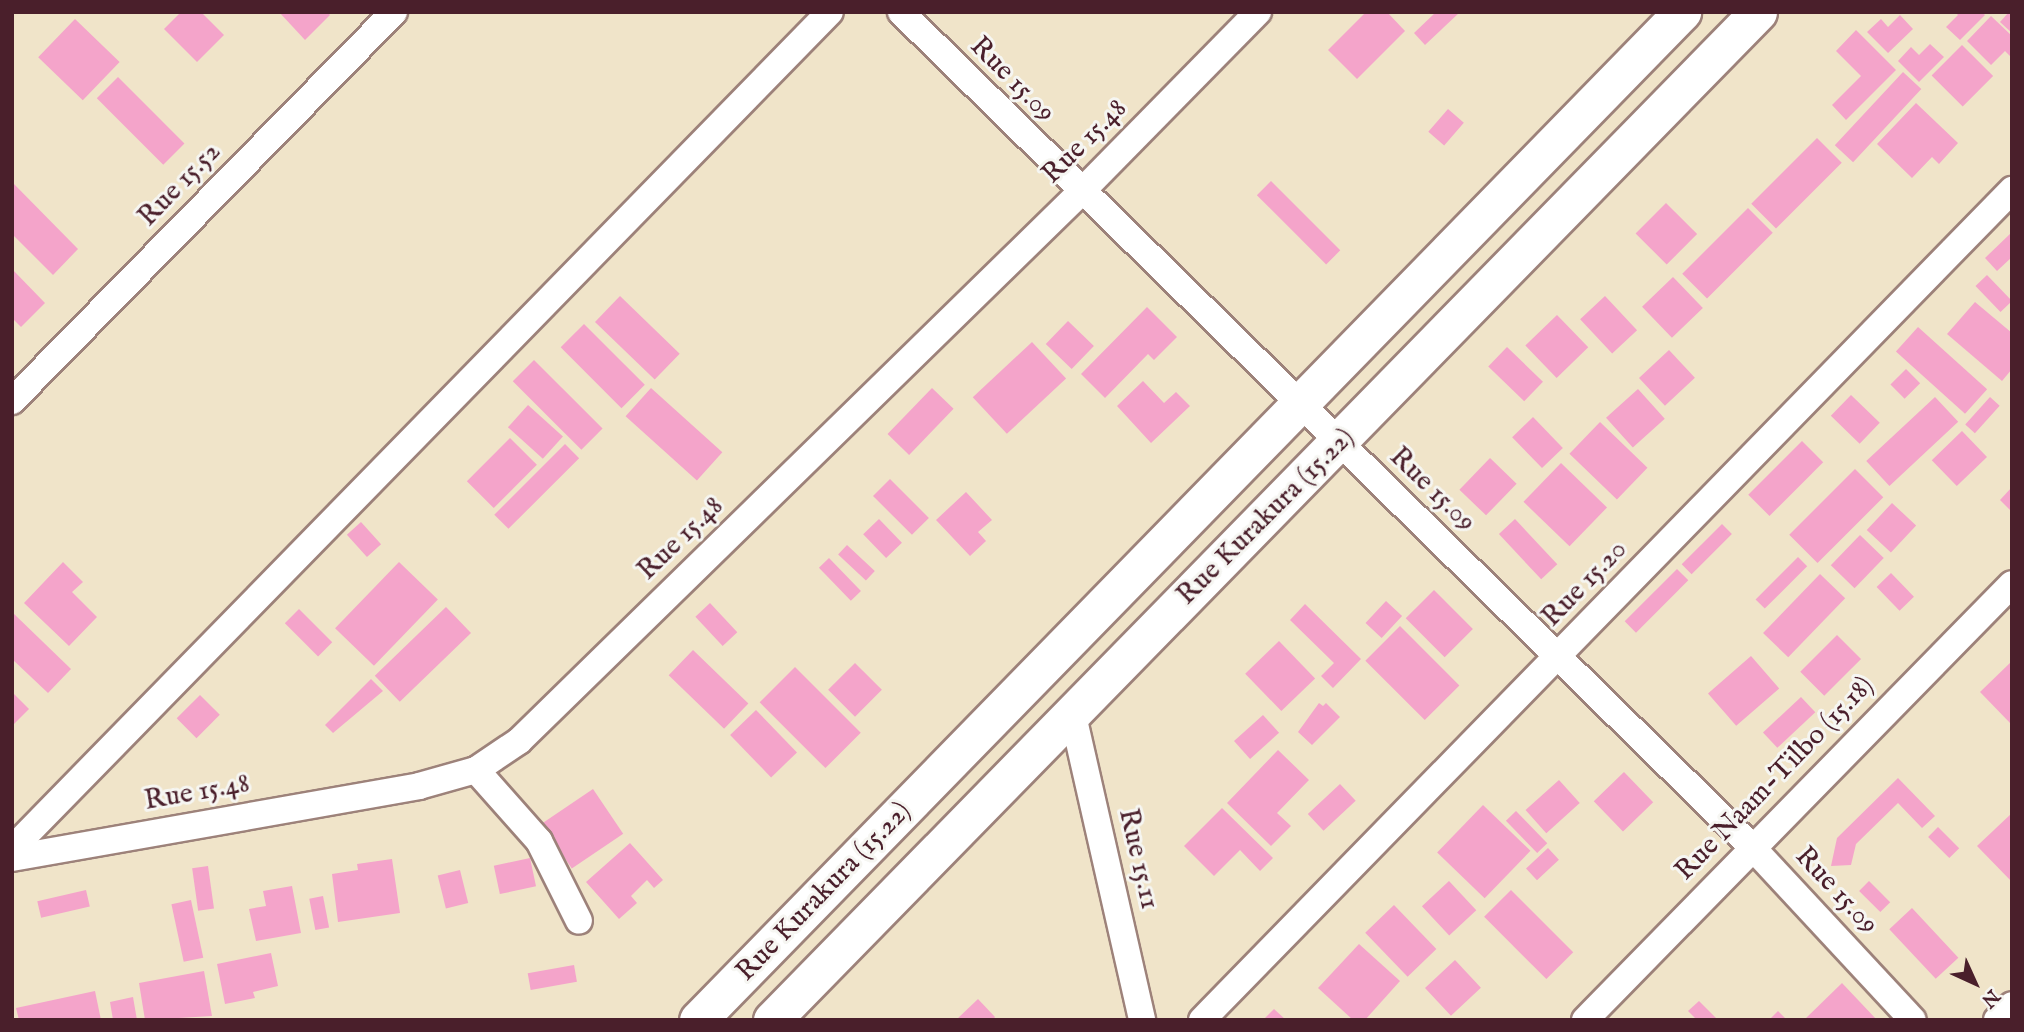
<!DOCTYPE html>
<html>
<head>
<meta charset="utf-8">
<style>
	body { margin:0 }
	#map { position:relative; width:2024px; height:1032px; overflow:hidden; background:#f0e4c9; font-family:"IM FELL English",serif }
	div>[style] { position:absolute }
	[style*='--x'] { left:calc(var(--x)*1px); top:calc(var(--y)*1px); width:calc(var(--w)*1px); rotate:calc(var(--a)*1deg) }
	.building>* { inset:0; background:#f4a4ca; transform-origin:0 0 }
	.roads { filter:drop-shadow(2px 0 #9d827a) drop-shadow(-2px 0 #9d827a) drop-shadow(0 2px #9d827a) drop-shadow(0 -2px #9d827a) }
	.minor>* { height:26px; margin:-13px; padding:0 13px; transform-origin:13px; border-radius:13px; background:#fff }
	.secondary>* { height:37px; margin:-18.5px; padding:0 18.5px; transform-origin:18.5px; border-radius:18.5px; background:#fff }
	span { translate:-50% -50%; white-space:nowrap; text-align:center; line-height:1.15; -webkit-text-stroke:6px #f6f6f2; paint-order:stroke }
	.street-label { font-size:28px; color:#4a1f2b }
	.frame { position:absolute; inset:0; border:14px solid #4a1f2b; pointer-events:none }
	.north { position:absolute; left:1940px; top:948px; width:70px; height:70px; -webkit-text-stroke:5px #f6f6f2; paint-order:stroke; rotate:135deg; font-size:19px; font-weight:700; line-height:28px; text-align:center; color:#4a1f2b }
	.north::after { content:''; display:block; margin:auto; width:24px; height:32px; background:#4a1f2b; clip-path:polygon(50% 0,100% 100%,50% 72%,0 100%) }
</style>
</head>
<body>
<div id="map">
	<div class="building">
		<div style="clip-path:polygon(181px 12px,201px 12px,224px 35px,197px 62px,164px 29px)"></div>
		<div style="clip-path:polygon(279px 12px,327px 12px,330px 15px,305px 40px)"></div>
		<div style="clip-path:polygon(1366px 12px,1387px 12px,1405px 31px,1357px 79px,1328px 50px)"></div>
		<div style="clip-path:polygon(1436px 12px,1460px 12px,1425px 45px,1414px 33px)"></div>
		<div style="clip-path:polygon(1955px 12px,1982px 12px,1985px 15px,1960px 40px,1946px 27px,1958px 15px)"></div>
		<div style="clip-path:polygon(2009px 12px,2012px 12px,2012px 33px,2000px 22px)"></div>
		<div style="clip-path:polygon(1900px 15px,1913px 29px,1888px 53px,1867px 32px,1881px 19px,1888px 27px)"></div>
		<div style="clip-path:polygon(1991px 16px,2012px 36px,2012px 58px,2005px 51px,1991px 65px,1967px 41px)"></div>
		<div style="left:75px;top:19px;width:62px;height:53px;rotate:44deg"></div>
		<div style="clip-path:polygon(1856px 30px,1896px 70px,1846px 120px,1832px 105px,1861px 76px,1836px 51px)"></div>
		<div style="clip-path:polygon(1930px 44px,1944px 57px,1919px 82px,1898px 61px,1911px 47px,1919px 55px)"></div>
		<div style="left:1962px;top:45px;width:44px;height:43px;rotate:45deg"></div>
		<div style="left:1903px;top:72px;width:25px;height:100px;rotate:43deg"></div>
		<div style="left:118px;top:77px;width:94px;height:30px;rotate:45deg"></div>
		<div style="clip-path:polygon(1916px 103px,1958px 143px,1939px 164px,1932px 157px,1912px 178px,1877px 144px)"></div>
		<div style="left:1448px;top:109px;width:21px;height:30px;rotate:41deg"></div>
		<div style="left:1817px;top:138px;width:35px;height:93px;rotate:45deg"></div>
		<div style="left:1271px;top:181px;width:98px;height:20px;rotate:45deg"></div>
		<div style="clip-path:polygon(12px 182px,78px 249px,53px 275px,12px 234px)"></div>
		<div style="left:1666px;top:203px;width:44px;height:43px;rotate:45deg"></div>
		<div style="left:1748px;top:208px;width:35px;height:93px;rotate:45deg"></div>
		<div style="clip-path:polygon(2012px 232px,2012px 257px,1997px 271px,1985px 258px)"></div>
		<div style="clip-path:polygon(12px 269px,45px 303px,21px 327px,12px 318px)"></div>
		<div style="left:1987px;top:275px;width:36px;height:16px;rotate:46deg"></div>
		<div style="left:1673px;top:277px;width:43px;height:43px;rotate:46deg"></div>
		<div style="left:620px;top:296px;width:83px;height:36px;rotate:44deg"></div>
		<div style="left:1605px;top:296px;width:47px;height:34px;rotate:47deg"></div>
		<div style="clip-path:polygon(1975px 302px,2012px 333px,2012px 369px,2002px 381px,1947px 334px)"></div>
		<div style="clip-path:polygon(1147px 307px,1177px 337px,1154px 360px,1148px 354px,1105px 398px,1081px 374px)"></div>
		<div style="left:1557px;top:315px;width:45px;height:44px;rotate:46deg"></div>
		<div style="left:1068px;top:321px;width:36px;height:32px;rotate:44deg"></div>
		<div style="left:584px;top:324px;width:86px;height:33px;rotate:45deg"></div>
		<div style="left:1918px;top:327px;width:93px;height:33px;rotate:42deg"></div>
		<div style="left:1032px;top:342px;width:50px;height:81px;rotate:47deg"></div>
		<div style="left:1507px;top:347px;width:50px;height:27px;rotate:44deg"></div>
		<div style="left:1669px;top:350px;width:38px;height:41px;rotate:47deg"></div>
		<div style="left:534px;top:360px;width:97px;height:30px;rotate:45deg"></div>
		<div style="left:1906px;top:369px;width:20px;height:22px;rotate:45deg"></div>
		<div style="clip-path:polygon(1143px 381px,1164px 403px,1176px 392px,1190px 406px,1151px 443px,1117px 406px)"></div>
		<div style="left:651px;top:388px;width:96px;height:38px;rotate:42deg"></div>
		<div style="left:932px;top:388px;width:30px;height:64px;rotate:44deg"></div>
		<div style="left:1638px;top:389px;width:40px;height:43px;rotate:48deg"></div>
		<div style="left:1851px;top:395px;width:40px;height:29px;rotate:44deg"></div>
		<div style="left:1935px;top:397px;width:34px;height:94px;rotate:47deg"></div>
		<div style="left:1990px;top:397px;width:13px;height:37px;rotate:42deg"></div>
		<div style="left:528px;top:405px;width:47px;height:30px;rotate:42deg"></div>
		<div style="left:1533px;top:417px;width:43px;height:29px;rotate:46deg"></div>
		<div style="left:1600px;top:422px;width:66px;height:44px;rotate:44deg"></div>
		<div style="left:1962px;top:431px;width:36px;height:42px;rotate:46deg"></div>
		<div style="left:510px;top:438px;width:38px;height:61px;rotate:45deg"></div>
		<div style="left:1802px;top:441px;width:30px;height:76px;rotate:45deg"></div>
		<div style="left:565px;top:444px;width:20px;height:100px;rotate:45deg"></div>
		<div style="left:1490px;top:458px;width:37px;height:44px;rotate:44deg"></div>
		<div style="left:1561px;top:463px;width:64px;height:54px;rotate:44deg"></div>
		<div style="left:1855px;top:469px;width:40px;height:93px;rotate:45deg"></div>
		<div style="left:890px;top:479px;width:55px;height:24px;rotate:45deg"></div>
		<div style="clip-path:polygon(2012px 487px,2012px 512px,2000px 500px)"></div>
		<div style="clip-path:polygon(966px 492px,992px 520px,978px 532px,986px 541px,970px 556px,936px 520px)"></div>
		<div style="left:1892px;top:503px;width:33px;height:37px;rotate:43deg"></div>
		<div style="left:879px;top:519px;width:33px;height:22px;rotate:46deg"></div>
		<div style="left:1515px;top:519px;width:62px;height:22px;rotate:47deg"></div>
		<div style="left:361px;top:522px;width:30px;height:19px;rotate:48deg"></div>
		<div style="left:1722px;top:524px;width:14px;height:57px;rotate:45deg"></div>
		<div style="left:1860px;top:535px;width:33px;height:42px;rotate:44deg"></div>
		<div style="left:847px;top:545px;width:38px;height:13px;rotate:43deg"></div>
		<div style="left:1798px;top:557px;width:13px;height:60px;rotate:45deg"></div>
		<div style="left:829px;top:558px;width:46px;height:14px;rotate:46deg"></div>
		<div style="clip-path:polygon(63px 562px,83px 582px,72px 592px,97px 617px,69px 646px,24px 603px)"></div>
		<div style="left:399px;top:562px;width:54px;height:92px;rotate:44deg"></div>
		<div style="left:1677px;top:569px;width:16px;height:74px;rotate:45deg"></div>
		<div style="left:1891px;top:573px;width:33px;height:20px;rotate:46deg"></div>
		<div style="left:1820px;top:574px;width:35px;height:82px;rotate:44deg"></div>
		<div style="left:1434px;top:590px;width:55px;height:40px;rotate:45deg"></div>
		<div style="left:1386px;top:601px;width:22px;height:30px;rotate:43deg"></div>
		<div style="left:710px;top:603px;width:40px;height:20px;rotate:47deg"></div>
		<div style="clip-path:polygon(1305px 604px,1361px 659px,1333px 688px,1321px 676px,1334px 663px,1290px 620px)"></div>
		<div style="left:446px;top:607px;width:36px;height:99px;rotate:46deg"></div>
		<div style="left:299px;top:609px;width:47px;height:20px;rotate:45deg"></div>
		<div style="clip-path:polygon(12px 612px,71px 669px,48px 693px,12px 659px)"></div>
		<div style="left:1400px;top:626px;width:84px;height:49px;rotate:45deg"></div>
		<div style="left:1837px;top:635px;width:34px;height:52px;rotate:45deg"></div>
		<div style="left:1279px;top:641px;width:52px;height:47px;rotate:46deg"></div>
		<div style="left:693px;top:650px;width:77px;height:35px;rotate:44deg"></div>
		<div style="left:1751px;top:656px;width:43px;height:57px;rotate:49deg"></div>
		<div style="clip-path:polygon(2012px 661px,2012px 725px,1980px 692px)"></div>
		<div style="left:855px;top:663px;width:38px;height:38px;rotate:45deg"></div>
		<div style="left:795px;top:667px;width:93px;height:50px;rotate:45deg"></div>
		<div style="clip-path:polygon(371px 679px,383px 691px,333px 733px,325px 725px)"></div>
		<div style="clip-path:polygon(12px 692px,29px 709px,12px 726px)"></div>
		<div style="left:200px;top:695px;width:28px;height:33px;rotate:45deg"></div>
		<div style="left:1801px;top:697px;width:21px;height:52px;rotate:47deg"></div>
		<div style="clip-path:polygon(1319px 703px,1323px 706px,1326px 703px,1340px 717px,1312px 745px,1298px 732px)"></div>
		<div style="left:756px;top:710px;width:59px;height:36px;rotate:46deg"></div>
		<div style="left:1263px;top:715px;width:24px;height:39px;rotate:48deg"></div>
		<div style="clip-path:polygon(1278px 750px,1309px 780px,1277px 813px,1291px 826px,1271px 846px,1227px 803px)"></div>
		<div style="left:1624px;top:772px;width:42px;height:42px;rotate:46deg"></div>
		<div style="clip-path:polygon(1898px 778px,1935px 816px,1922px 828px,1898px 803px,1856px 844px,1851px 865px,1831px 866px,1837px 838px)"></div>
		<div style="left:1559px;top:780px;width:31px;height:45px;rotate:48deg"></div>
		<div style="left:1340px;top:784px;width:23px;height:44px;rotate:47deg"></div>
		<div style="left:593px;top:789px;width:54px;height:62px;rotate:56deg"></div>
		<div style="left:1483px;top:805px;width:66px;height:66px;rotate:44deg"></div>
		<div style="clip-path:polygon(1222px 808px,1273px 858px,1260px 871px,1240px 850px,1214px 876px,1184px 846px)"></div>
		<div style="left:1516px;top:811px;width:45px;height:14px;rotate:46deg"></div>
		<div style="clip-path:polygon(2012px 813px,2012px 882px,1977px 846px)"></div>
		<div style="left:1938px;top:827px;width:30px;height:14px;rotate:45deg"></div>
		<div style="clip-path:polygon(630px 843px,663px 880px,654px 888px,647px 880px,631px 896px,637px 903px,619px 919px,586px 882px)"></div>
		<div style="left:1548px;top:848px;width:16px;height:30px;rotate:47deg"></div>
		<div style="left:530px;top:858px;width:29px;height:37px;rotate:78deg"></div>
		<div style="clip-path:polygon(392px 859px,400px 913px,338px 922px,332px 874px,358px 870px,357px 864px)"></div>
		<div style="left:208px;top:866px;width:43px;height:16px;rotate:82deg"></div>
		<div style="left:460px;top:870px;width:34px;height:23px;rotate:76deg"></div>
		<div style="left:1449px;top:881px;width:40px;height:37px;rotate:47deg"></div>
		<div style="left:1869px;top:881px;width:30px;height:14px;rotate:45deg"></div>
		<div style="clip-path:polygon(292px 886px,301px 933px,256px 941px,249px 909px,266px 906px,263px 891px)"></div>
		<div style="left:86px;top:890px;width:17px;height:50px;rotate:77deg"></div>
		<div style="left:1511px;top:890px;width:88px;height:38px;rotate:45deg"></div>
		<div style="left:323px;top:896px;width:32px;height:14px;rotate:79deg"></div>
		<div style="left:191px;top:900px;width:59px;height:20px;rotate:78deg"></div>
		<div style="left:1394px;top:905px;width:61px;height:40px;rotate:46deg"></div>
		<div style="left:1912px;top:908px;width:68px;height:31px;rotate:47deg"></div>
		<div style="clip-path:polygon(1359px 944px,1400px 981px,1365px 1020px,1353px 1020px,1318px 988px)"></div>
		<div style="clip-path:polygon(271px 953px,278px 986px,253px 992px,255px 998px,225px 1004px,217px 964px)"></div>
		<div style="left:1455px;top:960px;width:38px;height:41px;rotate:47deg"></div>
		<div style="left:574px;top:965px;width:17px;height:47px;rotate:80deg"></div>
		<div style="clip-path:polygon(204px 971px,212px 1016px,145px 1020px,139px 983px)"></div>
		<div style="clip-path:polygon(1842px 983px,1877px 1020px,1804px 1020px)"></div>
		<div style="clip-path:polygon(95px 991px,101px 1020px,19px 1020px,16px 1008px)"></div>
		<div style="clip-path:polygon(133px 997px,137px 1020px,113px 1020px,110px 1002px)"></div>
		<div style="clip-path:polygon(978px 999px,995px 1017px,993px 1020px,956px 1020px)"></div>
		<div style="clip-path:polygon(1699px 1001px,1718px 1020px,1697px 1020px,1688px 1011px)"></div>
		<div style="clip-path:polygon(1274px 1009px,1286px 1020px,1263px 1020px)"></div>
		<div style="clip-path:polygon(1778px 1011px,1787px 1020px,1769px 1020px)"></div>
	</div>
	<div class="roads">
		<div class="minor">
			<div style="--x:901;--y:12;--w:1192;--a:44.46"></div>
			<div style="--x:1752;--y:847;--w:236;--a:47.1"></div>
			<div style="--x:12;--y:401;--w:545;--a:-45.52"></div>
			<div style="--x:1072;--y:711;--w:317;--a:77.2"></div>
			<div style="--x:476;--y:770;--w:95;--a:48.4"></div>
			<div style="--x:539;--y:841;--w:89;--a:63.4"></div>
			<div style="--x:12;--y:849;--w:1170;--a:-45.66"></div>
			<div style="--x:12;--y:858;--w:413;--a:-10"></div>
			<div style="--x:419;--y:786;--w:59;--a:-15.7"></div>
			<div style="--x:476;--y:770;--w:52;--a:-34"></div>
			<div style="--x:519;--y:741;--w:784;--a:-44.33"></div>
			<div style="--x:1080;--y:193;--w:254;--a:-45.5"></div>
			<div style="--x:1202;--y:1020;--w:1160;--a:-45.7"></div>
			<div style="--x:1585;--y:1020;--w:610;--a:-45.6"></div>
			<div style="--x:1997;--y:1020;--w:21;--a:-45"></div>
		</div>
		<div class="secondary">
			<div style="--x:698;--y:1020;--w:1409;--a:-45.69"></div>
			<div style="--x:772;--y:1020;--w:1410;--a:-45.63"></div>
		</div>
	</div>
	<div class="street-label">
		<span style="left:1012px;top:80px;rotate:45deg">Rue 15.09</span>
		<span style="left:1085px;top:142px;rotate:-45deg">Rue 15.48</span>
		<span style="left:180px;top:185px;rotate:-46deg">Rue 15.52</span>
		<span style="left:1432px;top:490px;rotate:44deg">Rue 15.09</span>
		<span style="left:1266px;top:517px;rotate:-45deg">Rue Kurakura (15.22)</span>
		<span style="left:681px;top:539px;rotate:-44deg">Rue 15.48</span>
		<span style="left:1585px;top:584px;rotate:-46deg">Rue 15.20</span>
		<span style="left:1775px;top:779px;rotate:-46deg">Rue Naam-Tilbo (15.18)</span>
		<span style="left:197px;top:793px;rotate:-10deg">Rue 15.48</span>
		<span style="left:1138px;top:859px;rotate:77deg">Rue 15.11</span>
		<span style="left:1836px;top:891px;rotate:47deg">Rue 15.09</span>
		<span style="left:824px;top:892px;rotate:-46deg">Rue Kurakura (15.22)</span>
	</div>
	<div class="frame"></div>
	<div class="north">N</div>
</div>
</body>
</html>
